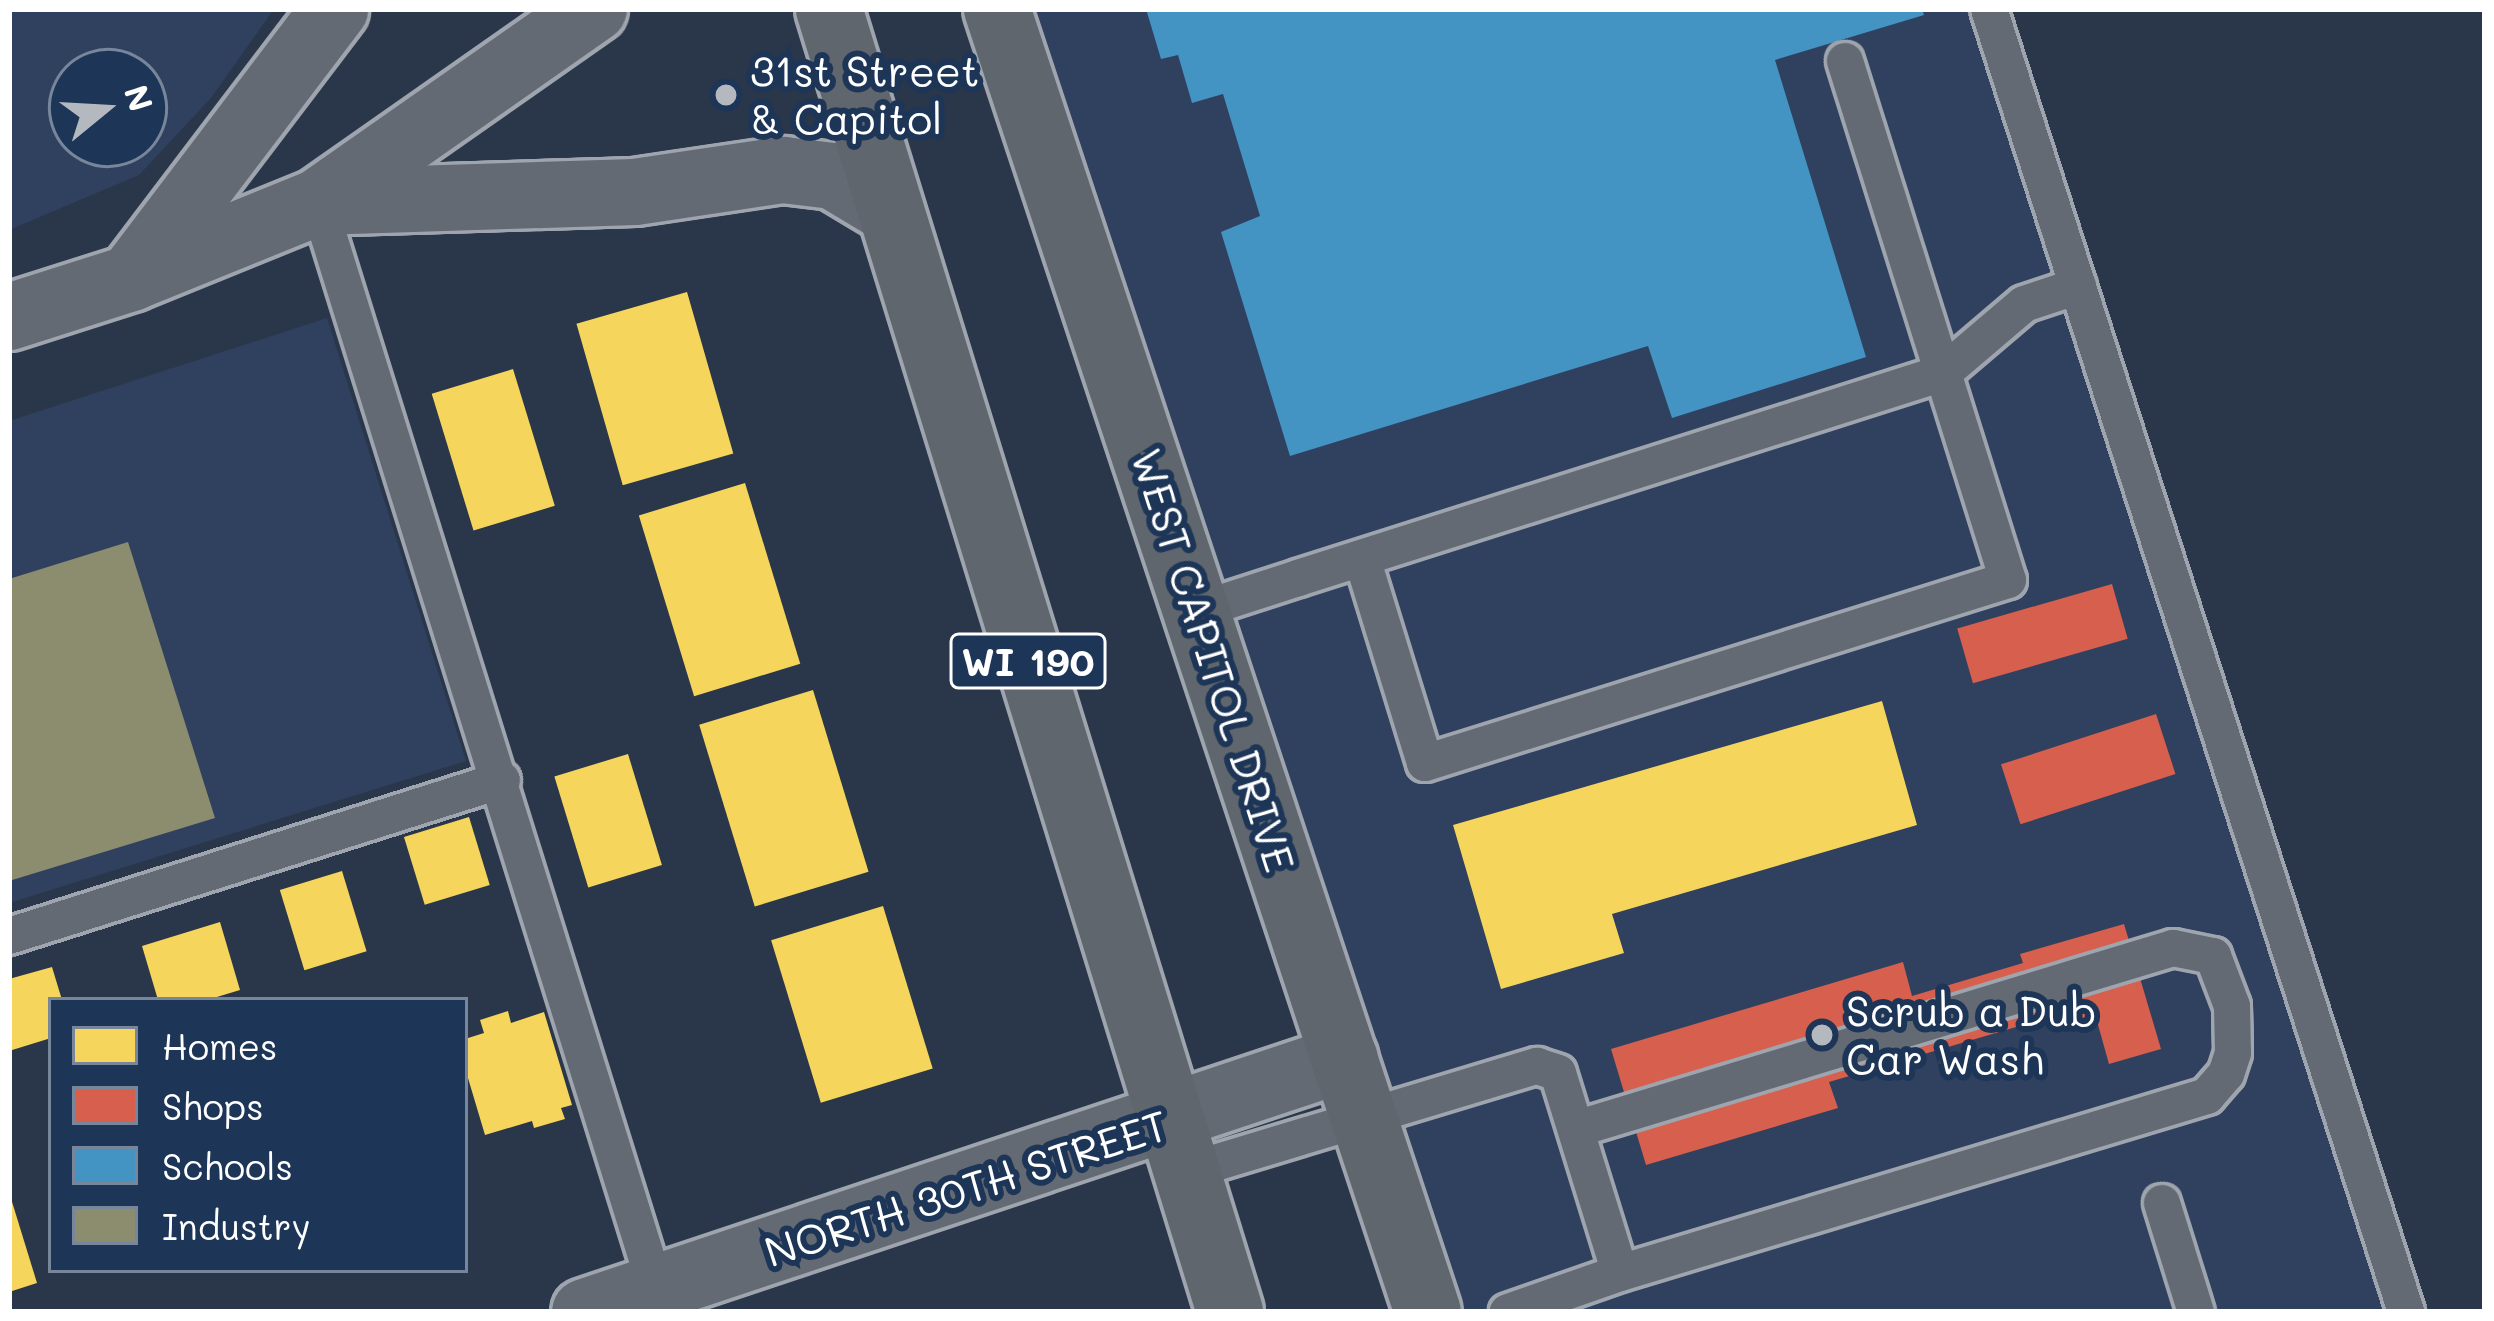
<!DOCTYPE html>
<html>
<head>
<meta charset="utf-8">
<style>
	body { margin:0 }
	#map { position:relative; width:2494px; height:1321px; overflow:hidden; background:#2a374a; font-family:Mali,sans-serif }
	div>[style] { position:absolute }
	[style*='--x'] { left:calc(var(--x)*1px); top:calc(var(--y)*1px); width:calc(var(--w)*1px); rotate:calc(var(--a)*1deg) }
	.built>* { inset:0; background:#30405f }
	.homes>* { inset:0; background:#f6d55c; transform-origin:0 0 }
	.shops>* { inset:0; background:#d6604d; transform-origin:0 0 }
	.schools>* { inset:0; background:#4393c3 }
	.industry>* { inset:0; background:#8c8c6e }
	.roads { filter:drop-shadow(3px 0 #9fa5ae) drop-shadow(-3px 0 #9fa5ae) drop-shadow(0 3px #9fa5ae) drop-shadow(0 -3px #9fa5ae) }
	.service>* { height:36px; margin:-18px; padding:0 18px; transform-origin:18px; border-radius:18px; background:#636a74 }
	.minor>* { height:66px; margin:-33px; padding:0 33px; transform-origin:33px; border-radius:33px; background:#636a74 }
	.secondary>* { height:66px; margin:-33px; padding:0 33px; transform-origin:33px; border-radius:33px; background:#636a74 }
	.primary>* { height:66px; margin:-33px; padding:0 33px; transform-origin:33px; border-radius:33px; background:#60666d }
	.dots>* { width:33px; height:33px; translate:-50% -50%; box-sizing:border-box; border:6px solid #1d3557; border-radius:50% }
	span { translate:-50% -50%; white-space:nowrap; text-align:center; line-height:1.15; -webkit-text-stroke:12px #1d3557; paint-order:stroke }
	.shield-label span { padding:3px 9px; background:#1d3557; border:3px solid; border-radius:9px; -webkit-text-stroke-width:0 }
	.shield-label { font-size:39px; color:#fff; font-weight:700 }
	.poi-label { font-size:42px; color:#fff }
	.left { translate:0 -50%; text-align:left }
	.street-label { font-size:42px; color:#fff }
	.frame { position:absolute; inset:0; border:12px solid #fff; pointer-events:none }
	.legend { position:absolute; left:48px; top:997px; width:420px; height:276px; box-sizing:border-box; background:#1d3557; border:3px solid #77869a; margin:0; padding:15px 21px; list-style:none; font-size:36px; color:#fff }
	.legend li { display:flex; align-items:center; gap:24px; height:60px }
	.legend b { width:60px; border:3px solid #77869a }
	.north { position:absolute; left:48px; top:48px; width:120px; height:120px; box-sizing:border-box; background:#1d3557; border:3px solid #77869a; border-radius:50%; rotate:72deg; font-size:33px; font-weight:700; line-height:48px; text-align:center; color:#fff }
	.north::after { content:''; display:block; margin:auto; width:42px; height:54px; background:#b4b9c0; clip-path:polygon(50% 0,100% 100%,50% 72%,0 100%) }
</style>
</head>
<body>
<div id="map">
	<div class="built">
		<div style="clip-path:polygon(evenodd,9px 9px,274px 9px,211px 98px,139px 175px,9px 230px,9px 9px,72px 72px,144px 72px,144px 144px,72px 144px,72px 72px)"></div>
		<div style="clip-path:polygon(997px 9px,1989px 9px,2406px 1312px,1428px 1312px)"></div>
		<div style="clip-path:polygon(327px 318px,466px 761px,9px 903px,9px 421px)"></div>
	</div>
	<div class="homes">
		<div style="left:687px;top:292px;width:168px;height:115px;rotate:74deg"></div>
		<div style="left:513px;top:369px;width:143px;height:85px;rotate:73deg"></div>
		<div style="left:745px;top:483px;width:189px;height:111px;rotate:73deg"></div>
		<div style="left:813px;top:690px;width:190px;height:119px;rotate:73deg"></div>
		<div style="clip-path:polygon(1882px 701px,1917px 825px,1612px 914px,1624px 953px,1501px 989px,1453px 825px)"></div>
		<div style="left:628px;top:754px;width:116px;height:77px;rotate:73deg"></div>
		<div style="left:469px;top:817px;width:71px;height:68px;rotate:73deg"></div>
		<div style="left:342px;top:871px;width:84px;height:65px;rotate:73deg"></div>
		<div style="left:883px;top:906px;width:170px;height:117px;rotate:73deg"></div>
		<div style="clip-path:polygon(220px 922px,240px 990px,207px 1000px,158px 1000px,142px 946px)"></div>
		<div style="clip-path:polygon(52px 967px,62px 1000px,51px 1000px,51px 1038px,9px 1051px,9px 979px)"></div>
		<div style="clip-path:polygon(508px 1011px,511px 1023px,544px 1012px,572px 1105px,561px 1108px,565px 1119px,534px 1128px,532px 1121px,485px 1135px,465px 1068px,465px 1039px,484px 1033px,480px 1020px)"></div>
		<div style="clip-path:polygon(9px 1192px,37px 1283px,9px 1292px)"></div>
	</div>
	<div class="shops">
		<div style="left:2112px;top:584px;width:57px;height:161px;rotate:74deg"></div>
		<div style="left:2156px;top:714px;width:63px;height:163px;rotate:72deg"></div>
		<div style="clip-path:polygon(2124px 924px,2161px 1049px,2109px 1064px,2095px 1014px,2069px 1022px,2050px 1017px,1829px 1082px,1838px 1108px,1646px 1165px,1611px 1049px,1903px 962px,1912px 996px,2023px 963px,2020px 954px)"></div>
	</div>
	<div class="schools">
		<div style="clip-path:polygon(1146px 9px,1922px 9px,1924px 15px,1775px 60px,1866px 357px,1672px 418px,1648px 346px,1290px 456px,1221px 232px,1260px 216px,1223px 94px,1192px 103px,1178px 55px,1161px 59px)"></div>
	</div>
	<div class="industry">
		<div style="clip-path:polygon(128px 542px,215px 818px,9px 881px,9px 579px)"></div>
	</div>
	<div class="roads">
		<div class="service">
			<div style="--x:1989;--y:9;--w:1368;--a:72.25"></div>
			<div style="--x:1845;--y:61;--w:327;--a:72.6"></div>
			<div style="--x:1943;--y:373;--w:106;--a:-40.4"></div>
			<div style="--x:2024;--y:304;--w:57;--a:-18.4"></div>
			<div style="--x:318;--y:202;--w:1154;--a:72.71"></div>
			<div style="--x:1196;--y:611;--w:107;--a:-17.9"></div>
			<div style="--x:1298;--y:578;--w:677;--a:-17.63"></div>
			<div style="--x:1943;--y:373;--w:217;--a:72.6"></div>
			<div style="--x:2008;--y:580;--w:611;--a:162.57"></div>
			<div style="--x:1425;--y:763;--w:214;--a:-107.1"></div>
			<div style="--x:9;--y:936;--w:517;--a:-17.56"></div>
			<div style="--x:1576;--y:1129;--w:624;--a:-16.87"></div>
			<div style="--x:2173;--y:948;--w:41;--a:11.3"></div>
			<div style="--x:2213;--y:956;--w:53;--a:69.2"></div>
			<div style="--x:2232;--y:1006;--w:47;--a:88.8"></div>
			<div style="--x:2233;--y:1053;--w:22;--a:108"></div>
			<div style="--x:2226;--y:1074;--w:29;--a:131"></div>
			<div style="--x:2207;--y:1096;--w:613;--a:163.22"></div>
			<div style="--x:1185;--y:1172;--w:368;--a:-16.8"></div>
			<div style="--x:1537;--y:1066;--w:22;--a:18"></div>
			<div style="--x:1558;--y:1073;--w:209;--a:72.8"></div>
			<div style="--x:1620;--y:1273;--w:119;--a:160.8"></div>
			<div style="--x:2162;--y:1203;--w:114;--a:72.7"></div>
		</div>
		<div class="minor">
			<div style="--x:585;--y:1312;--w:801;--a:-18.48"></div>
		</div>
		<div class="secondary">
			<div style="--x:318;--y:202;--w:317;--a:-1.8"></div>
			<div style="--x:635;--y:192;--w:150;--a:-8.5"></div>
			<div style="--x:783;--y:170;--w:50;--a:6.8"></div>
			<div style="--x:833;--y:176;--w:66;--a:30.8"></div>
			<div style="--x:131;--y:278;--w:338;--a:-52.8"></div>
			<div style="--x:9;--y:317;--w:128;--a:-17.7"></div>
			<div style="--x:131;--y:278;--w:202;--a:-22.1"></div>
			<div style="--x:318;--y:202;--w:337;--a:-35"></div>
		</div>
		<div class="primary">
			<div style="--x:829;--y:9;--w:1363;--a:72.89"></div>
			<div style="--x:997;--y:9;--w:1372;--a:71.7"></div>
		</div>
	</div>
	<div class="dots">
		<div style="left:726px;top:95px;background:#b4b9c0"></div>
		<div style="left:1822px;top:1035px;background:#b4b9c0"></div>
	</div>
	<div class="shield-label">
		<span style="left:1028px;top:661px">WI 190</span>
	</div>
	<div class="poi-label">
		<span class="left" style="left:750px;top:95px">31st Street<br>&amp; Capitol</span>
		<span class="left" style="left:1846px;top:1035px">Scrub a Dub<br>Car Wash</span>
	</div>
	<div class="street-label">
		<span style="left:1213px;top:660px;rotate:72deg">WEST CAPITOL DRIVE</span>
		<span style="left:966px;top:1188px;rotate:-18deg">NORTH 30TH STREET</span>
	</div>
	<div class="frame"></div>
	<ul class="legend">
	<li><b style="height:33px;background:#f6d55c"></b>Homes</li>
	<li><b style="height:33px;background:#d6604d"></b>Shops</li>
	<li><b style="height:33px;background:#4393c3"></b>Schools</li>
	<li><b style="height:33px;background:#8c8c6e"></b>Industry</li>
	</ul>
	<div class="north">N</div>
</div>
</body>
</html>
